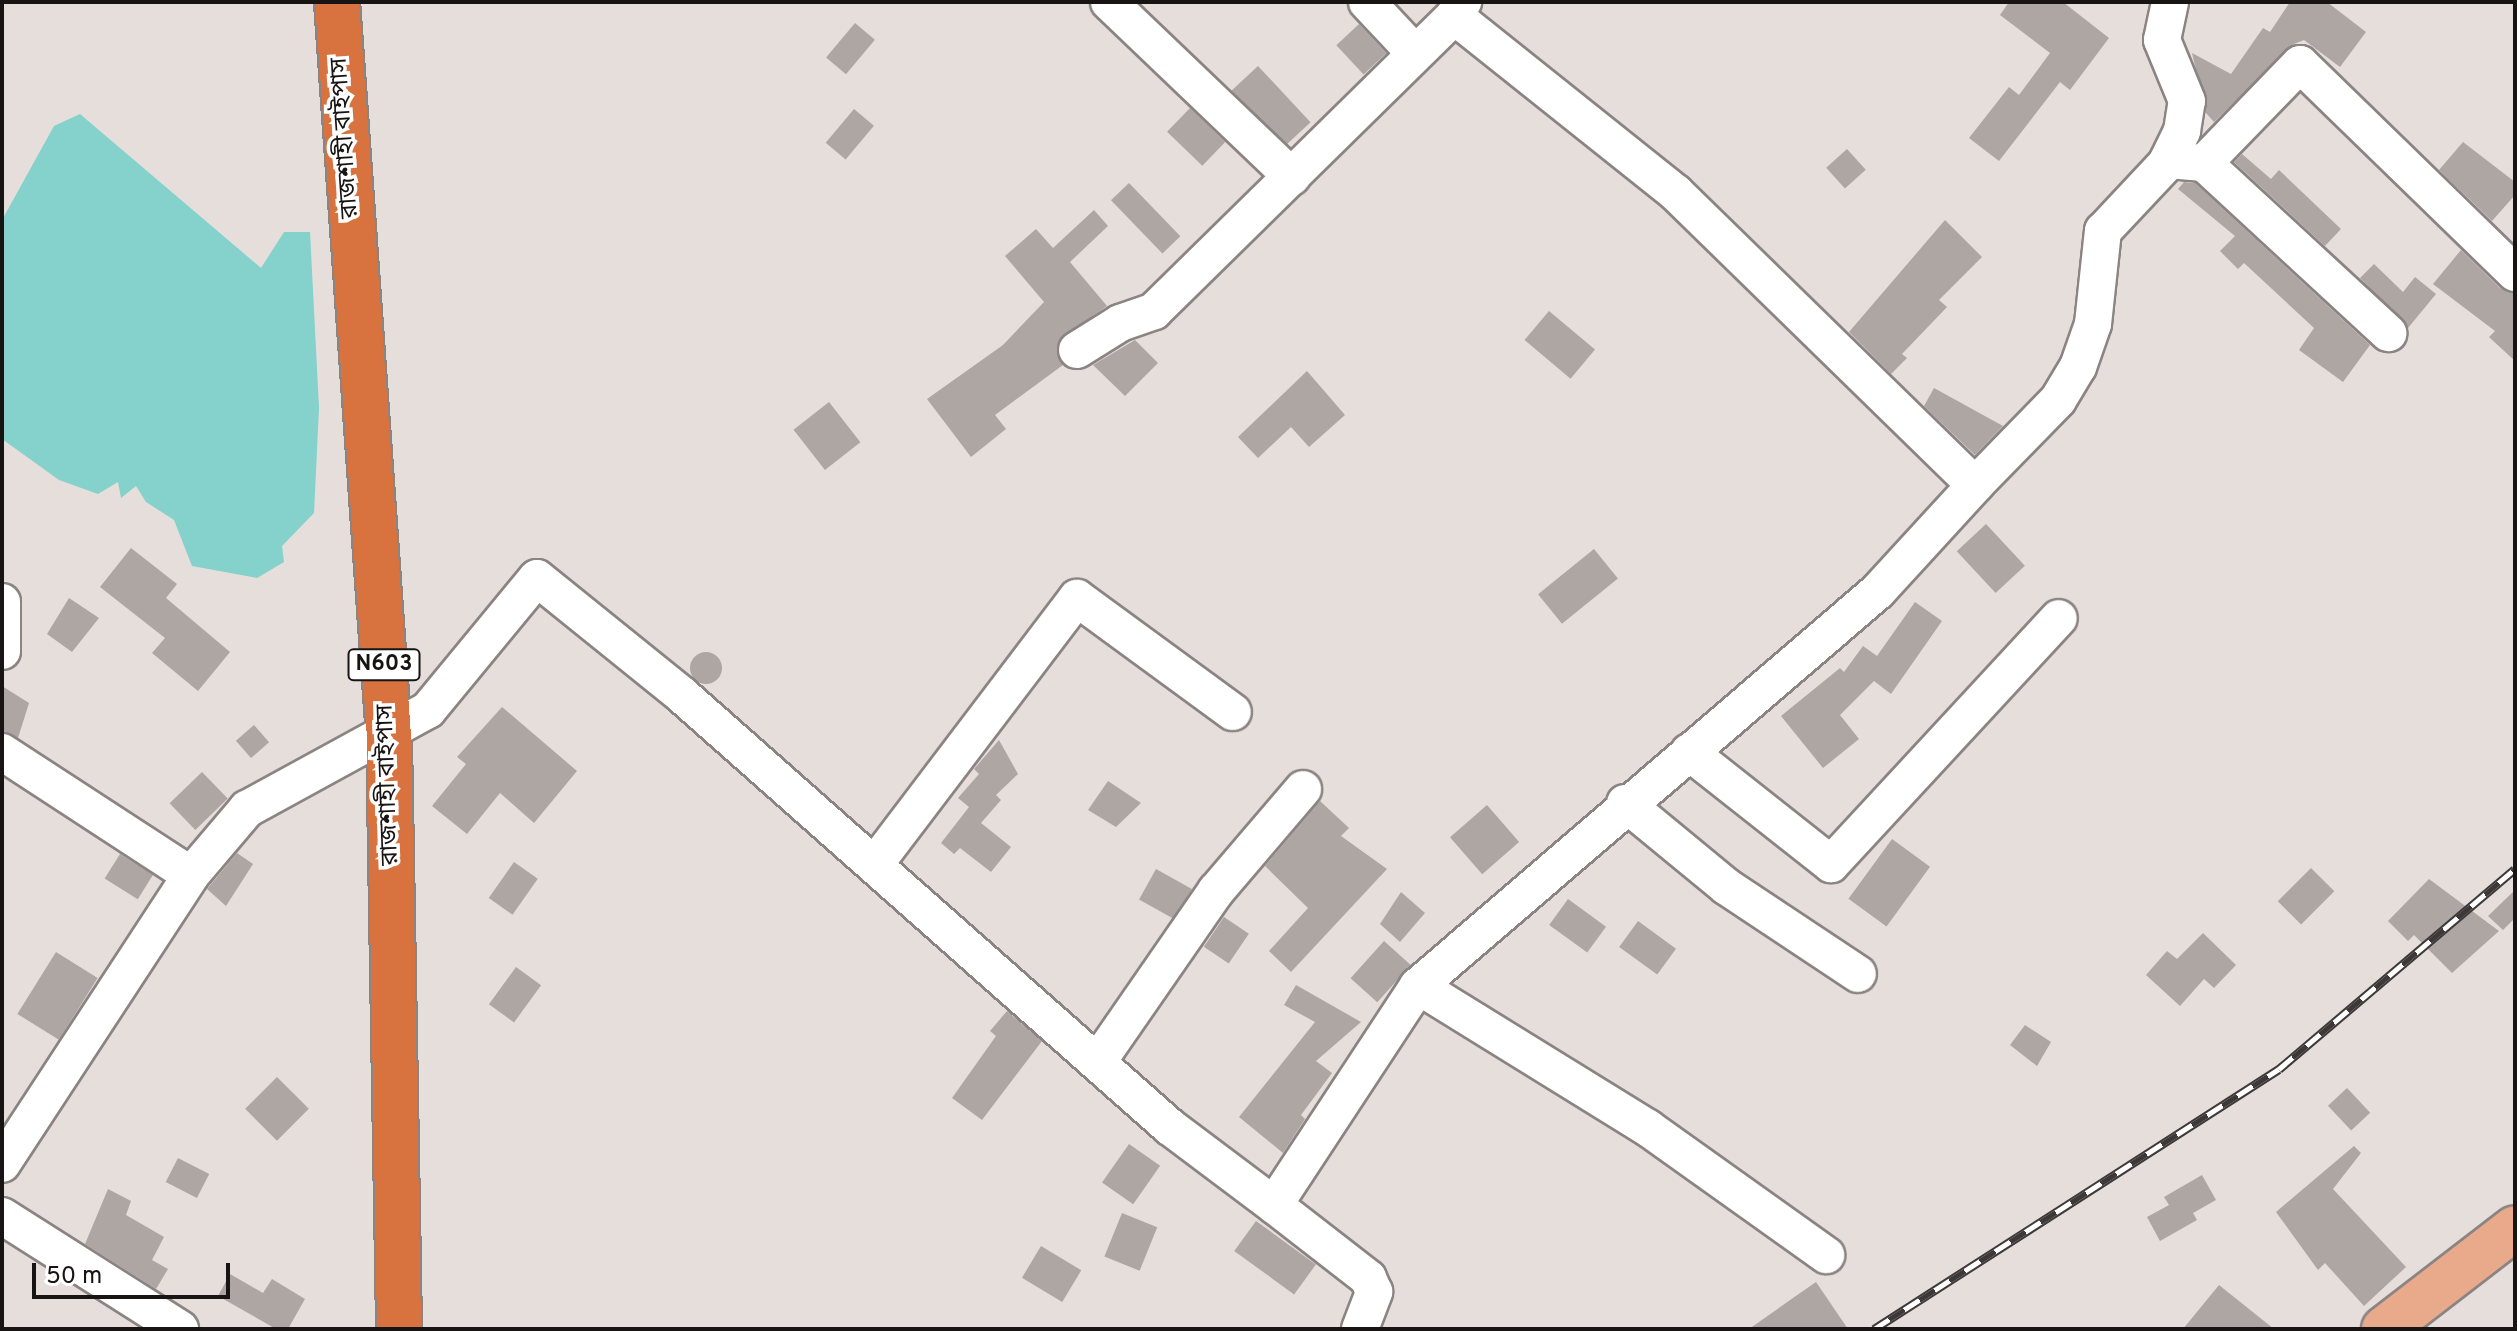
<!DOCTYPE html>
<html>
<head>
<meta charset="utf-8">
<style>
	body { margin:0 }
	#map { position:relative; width:2517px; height:1331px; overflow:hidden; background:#e5dedb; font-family:Overpass,"Noto Sans Bengali",sans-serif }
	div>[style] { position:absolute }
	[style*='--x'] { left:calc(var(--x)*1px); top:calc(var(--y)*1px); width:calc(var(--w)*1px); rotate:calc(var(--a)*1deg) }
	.water>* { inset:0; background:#85d1cb }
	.building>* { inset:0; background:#ada6a3; transform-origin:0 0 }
	.round { border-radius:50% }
	.roads { filter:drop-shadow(2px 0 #8b8482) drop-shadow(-2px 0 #8b8482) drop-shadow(0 2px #8b8482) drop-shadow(0 -2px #8b8482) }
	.minor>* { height:36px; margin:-18px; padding:0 18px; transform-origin:18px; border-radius:18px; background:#fff }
	.major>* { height:44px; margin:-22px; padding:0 22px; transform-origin:22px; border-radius:22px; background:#e8aa8b }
	.highway>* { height:44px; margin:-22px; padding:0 22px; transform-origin:22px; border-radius:22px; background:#d8723e }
	.rail>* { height:9px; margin-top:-4.5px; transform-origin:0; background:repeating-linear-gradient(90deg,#fff 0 18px,#3d3938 0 36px); box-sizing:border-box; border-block:2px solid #3d3938 }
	span { translate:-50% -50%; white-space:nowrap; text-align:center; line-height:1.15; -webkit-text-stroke:7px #fff; paint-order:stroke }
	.shield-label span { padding:2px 6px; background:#fff; border:2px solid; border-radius:6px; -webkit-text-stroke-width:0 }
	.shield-label { font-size:22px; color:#171413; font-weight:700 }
	.street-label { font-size:24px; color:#171413 }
	.frame { position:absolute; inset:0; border:4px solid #171413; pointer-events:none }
	.scale { position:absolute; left:32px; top:1263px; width:198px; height:36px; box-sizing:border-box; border:4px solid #171413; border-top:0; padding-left:10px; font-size:24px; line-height:28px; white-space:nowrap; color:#171413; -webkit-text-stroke:6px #fff; paint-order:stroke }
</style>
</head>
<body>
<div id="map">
	<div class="water">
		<div style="clip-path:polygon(80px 114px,261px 268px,284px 232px,310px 232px,319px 408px,314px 513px,282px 546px,284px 562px,257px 578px,192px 566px,174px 520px,146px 502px,136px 486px,121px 498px,118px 482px,98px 494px,59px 480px,2px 439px,2px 220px,54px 126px)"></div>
	</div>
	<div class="building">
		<div style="clip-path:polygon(2009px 2px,2063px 2px,2109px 38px,2070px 90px,2060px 82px,1999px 161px,1969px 138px,2009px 87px,2019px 95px,2050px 53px,2000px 15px)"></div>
		<div style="clip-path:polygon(2290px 2px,2327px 2px,2366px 32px,2340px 67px,2304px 40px,2294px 44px,2214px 122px,2206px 113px,2192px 53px,2231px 74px,2263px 28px,2270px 32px)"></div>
		<div style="left:855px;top:23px;width:26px;height:45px;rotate:40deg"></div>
		<div style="left:1359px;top:24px;width:40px;height:31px;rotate:47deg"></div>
		<div style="left:1258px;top:66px;width:77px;height:36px;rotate:47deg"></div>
		<div style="left:1190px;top:108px;width:49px;height:33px;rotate:44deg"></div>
		<div style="left:854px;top:109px;width:26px;height:44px;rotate:40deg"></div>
		<div style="clip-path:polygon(2463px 142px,2515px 182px,2515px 195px,2492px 221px,2439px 170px)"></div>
		<div style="left:1847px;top:149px;width:28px;height:28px;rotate:48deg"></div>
		<div style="clip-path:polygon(2242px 154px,2271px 179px,2279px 170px,2341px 229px,2325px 246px,2234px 162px)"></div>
		<div style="clip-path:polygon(2184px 182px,2195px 183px,2370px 345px,2343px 382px,2299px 350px,2314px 328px,2244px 263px,2238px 269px,2220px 251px,2235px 236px,2178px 189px)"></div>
		<div style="left:1129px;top:183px;width:74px;height:25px;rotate:46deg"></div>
		<div style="clip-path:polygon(1094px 210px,1108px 226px,1070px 262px,1107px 306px,1059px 340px,1063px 365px,995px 415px,1006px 429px,971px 457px,927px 399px,1003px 345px,1044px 302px,1005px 256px,1036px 229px,1053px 248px)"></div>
		<div style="clip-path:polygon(1945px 220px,1982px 257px,1939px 300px,1947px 307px,1902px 354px,1907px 358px,1891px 374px,1849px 332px)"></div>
		<div style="clip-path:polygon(2461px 250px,2500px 288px,2515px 293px,2515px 361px,2489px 337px,2495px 331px,2433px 284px)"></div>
		<div style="clip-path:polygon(2374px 264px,2403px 292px,2415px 277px,2436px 294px,2408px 328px,2360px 278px)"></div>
		<div style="left:1549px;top:311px;width:60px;height:38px;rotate:40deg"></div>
		<div style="clip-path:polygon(1135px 340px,1158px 363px,1125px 396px,1093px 365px)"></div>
		<div style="clip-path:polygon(1307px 371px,1345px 415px,1309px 447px,1291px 427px,1258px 458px,1238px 437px)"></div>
		<div style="clip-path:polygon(1934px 388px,2003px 426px,1975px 455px,1924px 406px)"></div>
		<div style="left:829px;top:402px;width:51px;height:45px;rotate:52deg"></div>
		<div style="left:1986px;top:524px;width:57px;height:40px;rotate:47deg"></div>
		<div style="clip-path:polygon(131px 548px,177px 584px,166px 598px,230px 652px,198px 691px,152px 653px,165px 638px,100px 587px)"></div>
		<div style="left:1594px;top:549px;width:38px;height:72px;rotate:51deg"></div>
		<div style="clip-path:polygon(69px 598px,99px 618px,72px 652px,47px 634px)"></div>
		<div style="clip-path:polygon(1915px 602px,1942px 621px,1891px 694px,1874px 681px,1840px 715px,1859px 739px,1823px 768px,1781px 716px,1840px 668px,1844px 672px,1863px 646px,1877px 656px)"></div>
		<div class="round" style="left:690px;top:652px;width:32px;height:32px"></div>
		<div style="clip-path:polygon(2px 686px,29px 703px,18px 738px,2px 731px)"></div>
		<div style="clip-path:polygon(502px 707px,577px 771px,534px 823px,500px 793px,467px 834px,432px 806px,466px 764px,457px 757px)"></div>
		<div style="left:254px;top:725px;width:23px;height:24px;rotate:49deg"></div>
		<div style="clip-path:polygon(999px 740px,1018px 774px,996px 795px,1001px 800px,981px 823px,1011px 847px,991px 872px,960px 848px,954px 854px,941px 843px,969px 807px,958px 798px,979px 774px,974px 769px)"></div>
		<div style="left:202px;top:772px;width:37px;height:45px;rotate:46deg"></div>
		<div style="clip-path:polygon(1108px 781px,1141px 803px,1116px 827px,1088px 810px)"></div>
		<div style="clip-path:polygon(1320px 801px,1349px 828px,1341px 836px,1387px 869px,1291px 972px,1269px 951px,1308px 908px,1265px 866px)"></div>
		<div style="left:1487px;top:805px;width:49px;height:49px;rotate:49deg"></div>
		<div style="left:1892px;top:839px;width:47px;height:74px;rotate:36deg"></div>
		<div style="clip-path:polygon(237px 853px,253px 864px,226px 906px,207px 889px)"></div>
		<div style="left:120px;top:854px;width:39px;height:29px;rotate:32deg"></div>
		<div style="left:514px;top:862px;width:29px;height:44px;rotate:35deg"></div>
		<div style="left:2311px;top:868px;width:33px;height:47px;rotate:45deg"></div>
		<div style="left:1156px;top:869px;width:41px;height:35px;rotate:29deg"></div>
		<div style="clip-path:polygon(2429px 879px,2499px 931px,2452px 973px,2414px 935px,2408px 941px,2388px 921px)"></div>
		<div style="clip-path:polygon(2515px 890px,2515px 918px,2503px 930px,2488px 916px)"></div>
		<div style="clip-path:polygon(1401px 892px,1425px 913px,1400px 942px,1380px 924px)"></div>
		<div style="left:1568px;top:899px;width:47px;height:32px;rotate:36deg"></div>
		<div style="left:1224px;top:917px;width:30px;height:36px;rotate:34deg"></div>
		<div style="left:1638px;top:921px;width:47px;height:32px;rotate:36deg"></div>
		<div style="clip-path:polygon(2203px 933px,2236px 965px,2214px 988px,2204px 979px,2180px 1006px,2146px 975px,2167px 951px,2177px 959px)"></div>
		<div style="left:1384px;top:941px;width:36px;height:50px;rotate:42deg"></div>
		<div style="left:56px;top:952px;width:49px;height:73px;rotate:32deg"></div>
		<div style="left:516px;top:967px;width:31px;height:46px;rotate:36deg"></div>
		<div style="clip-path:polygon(1296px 985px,1361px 1022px,1316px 1061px,1332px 1073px,1301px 1115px,1305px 1119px,1283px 1153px,1239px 1117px,1315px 1022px,1284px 1005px)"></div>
		<div style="clip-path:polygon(1007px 1011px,1042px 1041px,982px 1120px,952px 1098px,996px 1036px,990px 1031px)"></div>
		<div style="clip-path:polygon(2025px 1025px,2051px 1042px,2037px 1066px,2010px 1045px)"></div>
		<div style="left:277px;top:1077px;width:45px;height:45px;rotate:45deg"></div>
		<div style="left:2347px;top:1088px;width:34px;height:26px;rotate:47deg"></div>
		<div style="left:1129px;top:1144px;width:38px;height:47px;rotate:35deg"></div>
		<div style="clip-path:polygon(2354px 1146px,2361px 1153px,2333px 1189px,2406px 1267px,2364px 1306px,2325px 1263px,2318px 1270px,2276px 1212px)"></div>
		<div style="left:178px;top:1158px;width:35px;height:27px;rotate:27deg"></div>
		<div style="clip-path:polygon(2202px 1175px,2216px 1200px,2193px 1213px,2197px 1220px,2160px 1241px,2147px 1217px,2169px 1205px,2164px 1197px)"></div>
		<div style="clip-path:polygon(108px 1189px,131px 1201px,126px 1215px,164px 1237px,152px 1260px,168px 1269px,156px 1289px,85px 1244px)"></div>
		<div style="left:1122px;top:1213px;width:38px;height:47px;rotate:22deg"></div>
		<div style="left:1256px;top:1221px;width:74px;height:37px;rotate:36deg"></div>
		<div style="left:1041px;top:1246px;width:47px;height:37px;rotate:31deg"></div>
		<div style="clip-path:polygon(230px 1274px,263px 1293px,272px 1279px,305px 1299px,288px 1329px,276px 1329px,218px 1296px)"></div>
		<div style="clip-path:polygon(1816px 1282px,1848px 1329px,1749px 1329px,1793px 1298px)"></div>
		<div style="clip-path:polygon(2219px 1285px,2274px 1329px,2183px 1329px)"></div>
	</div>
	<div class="roads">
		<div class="minor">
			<div style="--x:1109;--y:2;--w:253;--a:43.7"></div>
			<div style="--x:1367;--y:2;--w:67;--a:46.8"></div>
			<div style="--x:2168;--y:160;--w:36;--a:5"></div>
			<div style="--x:2204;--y:163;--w:138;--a:-45.9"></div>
			<div style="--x:2300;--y:64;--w:300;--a:44.2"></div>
			<div style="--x:2204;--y:163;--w:251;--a:42.7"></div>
			<div style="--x:1077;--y:350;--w:51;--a:-32.1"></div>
			<div style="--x:1120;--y:323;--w:36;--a:-19"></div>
			<div style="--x:1154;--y:311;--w:421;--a:-44.5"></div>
			<div style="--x:1975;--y:485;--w:119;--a:-45.7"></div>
			<div style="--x:2058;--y:400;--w:39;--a:-59"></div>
			<div style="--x:2078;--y:367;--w:46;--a:-70.8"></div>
			<div style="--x:2093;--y:324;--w:94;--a:-83.9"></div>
			<div style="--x:2103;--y:231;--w:92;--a:-46.8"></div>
			<div style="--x:2166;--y:164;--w:37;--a:-64"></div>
			<div style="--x:2182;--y:131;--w:30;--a:-81"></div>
			<div style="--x:2187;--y:101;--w:66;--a:-112.3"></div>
			<div style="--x:2162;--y:40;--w:39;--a:-78"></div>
			<div style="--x:2;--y:602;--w:49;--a:90"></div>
			<div style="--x:2;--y:752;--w:225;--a:33.1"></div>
			<div style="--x:1689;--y:752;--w:181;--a:38.3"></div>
			<div style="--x:1831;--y:864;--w:335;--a:-47.2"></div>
			<div style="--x:1625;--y:803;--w:132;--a:39.5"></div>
			<div style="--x:1727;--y:887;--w:157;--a:33.6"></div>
			<div style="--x:875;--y:864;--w:334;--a:-52.8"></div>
			<div style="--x:1077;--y:598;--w:193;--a:36.2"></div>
			<div style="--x:1418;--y:986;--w:270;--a:31.7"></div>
			<div style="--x:1648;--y:1128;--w:219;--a:35.5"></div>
			<div style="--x:1099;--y:1060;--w:206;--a:-55.3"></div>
			<div style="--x:1216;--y:891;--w:134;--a:-49.5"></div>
			<div style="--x:2;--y:1164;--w:345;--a:-56.8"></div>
			<div style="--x:191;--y:875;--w:87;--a:-49.7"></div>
			<div style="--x:247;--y:809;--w:206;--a:-28.7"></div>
			<div style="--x:428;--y:710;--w:171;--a:-50.5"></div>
			<div style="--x:537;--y:578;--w:188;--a:38.9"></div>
			<div style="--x:683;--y:696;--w:650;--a:41.51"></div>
			<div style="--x:1170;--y:1127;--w:130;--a:36.9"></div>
			<div style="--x:2;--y:1216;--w:211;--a:32.4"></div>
			<div style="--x:1360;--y:1329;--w:40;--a:-69"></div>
			<div style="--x:1374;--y:1292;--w:15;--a:-113"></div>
			<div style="--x:1368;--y:1278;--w:119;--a:-142.2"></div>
			<div style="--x:1274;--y:1205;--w:262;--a:-56.7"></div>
			<div style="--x:1418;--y:986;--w:606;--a:-40.65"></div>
			<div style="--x:1878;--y:591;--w:144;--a:-47.5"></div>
			<div style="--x:1975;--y:485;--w:418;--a:-135.7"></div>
			<div style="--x:1676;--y:193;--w:284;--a:-141.4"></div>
			<div style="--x:1454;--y:16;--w:17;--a:-57"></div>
		</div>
		<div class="major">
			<div style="--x:2384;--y:1329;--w:165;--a:-37.6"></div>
		</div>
		<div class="highway">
			<div style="--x:337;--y:2;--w:736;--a:85.95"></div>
			<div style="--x:389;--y:736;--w:593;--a:89.03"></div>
		</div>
	</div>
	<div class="rail">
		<div style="--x:1874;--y:1329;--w:481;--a:-32.7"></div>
		<div style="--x:2279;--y:1069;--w:309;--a:-40.3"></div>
	</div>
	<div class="shield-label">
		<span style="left:384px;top:665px">N603</span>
	</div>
	<div class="street-label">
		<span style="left:346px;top:138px;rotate:-94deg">রাজশাহী বাইপাস</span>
		<span style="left:389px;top:785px;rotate:-92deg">রাজশাহী বাইপাস</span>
	</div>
	<div class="frame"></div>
	<div class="scale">50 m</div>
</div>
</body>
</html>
